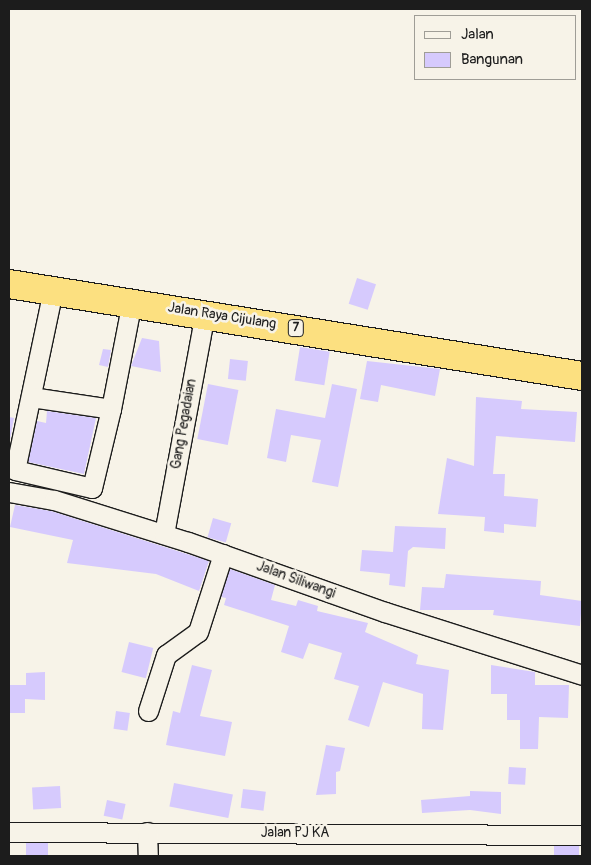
<!DOCTYPE html>
<html>
<head>
<meta charset="utf-8">
<style>
	body { margin:0 }
	#map { position:relative; width:591px; height:865px; overflow:hidden; background:#f7f3e8; font-family:Pangolin,sans-serif }
	div>[style] { position:absolute }
	[style*='--x'] { left:calc(var(--x)*1px); top:calc(var(--y)*1px); width:calc(var(--w)*1px); rotate:calc(var(--a)*1deg) }
	.building>* { inset:0; background:#d6cafd; transform-origin:0 0 }
	.roads { filter:drop-shadow(1px 0 #1c1c1c) drop-shadow(-1px 0 #1c1c1c) drop-shadow(0 1px #1c1c1c) drop-shadow(0 -1px #1c1c1c) }
	.minor>* { height:19px; margin:-9.5px; padding:0 9.5px; transform-origin:9.5px; border-radius:9.5px; background:#f7f3e8 }
	.highway>* { height:28px; margin:-14px; padding:0 14px; transform-origin:14px; border-radius:14px; background:#fce080 }
	span { translate:-50% -50%; white-space:nowrap; text-align:center; line-height:1.15; -webkit-text-stroke:5px #f7f3e8; paint-order:stroke }
	.shield-label span { padding:1px 4px; background:#f7f3e8; border:1px solid; border-radius:4px; -webkit-text-stroke-width:0 }
	.shield-label { font-size:12px; color:#1c1c1c; font-weight:700 }
	.street-label { font-size:14px; color:#1c1c1c }
	.frame { position:absolute; inset:0; border:10px solid #1c1c1c; pointer-events:none }
	.legend { position:absolute; left:414px; top:15px; width:162px; height:65px; box-sizing:border-box; background:#f7f3e8; border:1px solid #9f9d96; margin:0; padding:6px 9px; list-style:none; font-size:15px; color:#1c1c1c }
	.legend li { display:flex; align-items:center; gap:10px; height:25px }
	.legend b { width:25px; border:1px solid #9f9d96 }
</style>
</head>
<body>
<div id="map">
	<div class="building">
		<div style="left:357px;top:278px;width:20px;height:27px;rotate:18deg"></div>
		<div style="clip-path:polygon(142px 338px,159px 341px,161px 372px,131px 366px)"></div>
		<div style="left:300px;top:347px;width:30px;height:34px;rotate:9deg"></div>
		<div style="clip-path:polygon(103px 349px,111px 350px,108px 367px,99px 365px)"></div>
		<div style="left:230px;top:359px;width:18px;height:20px;rotate:6deg"></div>
		<div style="clip-path:polygon(367px 361px,440px 369px,435px 396px,381px 385px,378px 402px,360px 399px)"></div>
		<div style="left:208px;top:384px;width:31px;height:56px;rotate:11deg"></div>
		<div style="clip-path:polygon(332px 384px,357px 389px,338px 487px,312px 482px,321px 440px,291px 435px,286px 462px,267px 458px,276px 409px,325px 418px)"></div>
		<div style="clip-path:polygon(476px 397px,522px 401px,521px 409px,577px 412px,575px 442px,496px 436px,493px 474px,505px 474px,504px 496px,538px 499px,536px 527px,504px 524px,504px 533px,484px 531px,485px 517px,438px 514px,447px 458px,474px 466px)"></div>
		<div style="clip-path:polygon(47px 411px,96px 418px,84px 474px,28px 462px,37px 421px,46px 423px)"></div>
		<div style="clip-path:polygon(9px 417px,14px 418px,9px 445px)"></div>
		<div style="clip-path:polygon(15px 505px,51px 511px,209px 561px,199px 591px,156px 574px,67px 563px,73px 540px,10px 527px)"></div>
		<div style="left:213px;top:518px;width:19px;height:20px;rotate:16deg"></div>
		<div style="clip-path:polygon(395px 526px,446px 528px,445px 549px,413px 547px,408px 551px,405px 587px,389px 585px,390px 574px,360px 571px,362px 550px,393px 552px)"></div>
		<div style="clip-path:polygon(230px 569px,275px 585px,271px 600px,296px 606px,298px 600px,318px 606px,317px 611px,368px 623px,365px 632px,418px 655px,416px 664px,449px 670px,443px 730px,422px 729px,423px 694px,383px 682px,369px 727px,348px 720px,359px 686px,334px 679px,342px 653px,309px 643px,303px 659px,281px 652px,289px 626px,224px 605px,226px 598px,221px 597px)"></div>
		<div style="clip-path:polygon(446px 574px,541px 581px,540px 595px,582px 601px,580px 626px,493px 615px,494px 610px,420px 610px,422px 587px,444px 588px)"></div>
		<div style="left:129px;top:642px;width:25px;height:31px;rotate:14deg"></div>
		<div style="clip-path:polygon(192px 665px,212px 670px,200px 716px,232px 722px,225px 756px,166px 745px,173px 711px,180px 713px)"></div>
		<div style="clip-path:polygon(491px 665px,535px 672px,535px 685px,569px 685px,568px 718px,539px 717px,538px 749px,520px 749px,520px 720px,507px 720px,507px 694px,491px 694px)"></div>
		<div style="clip-path:polygon(45px 672px,45px 700px,25px 699px,25px 713px,9px 713px,9px 685px,26px 685px,26px 673px)"></div>
		<div style="left:116px;top:711px;width:14px;height:18px;rotate:8deg"></div>
		<div style="clip-path:polygon(326px 745px,345px 748px,340px 771px,336px 772px,336px 794px,316px 795px)"></div>
		<div style="left:509px;top:767px;width:17px;height:17px;rotate:3deg"></div>
		<div style="left:174px;top:783px;width:60px;height:24px;rotate:11deg"></div>
		<div style="left:60px;top:786px;width:22px;height:28px;rotate:87deg"></div>
		<div style="left:243px;top:789px;width:23px;height:19px;rotate:7deg"></div>
		<div style="clip-path:polygon(470px 791px,501px 792px,501px 814px,470px 810px,422px 813px,421px 800px,470px 796px)"></div>
		<div style="left:107px;top:800px;width:19px;height:16px;rotate:12deg"></div>
		<div style="left:26px;top:843px;width:22px;height:13px"></div>
		<div style="left:554px;top:846px;width:25px;height:10px"></div>
	</div>
	<div class="roads">
		<div class="minor">
			<div style="--x:53;--y:290;--w:184;--a:101.9"></div>
			<div style="--x:15;--y:470;--w:79;--a:13.2"></div>
			<div style="--x:92;--y:488;--w:81;--a:-76.5"></div>
			<div style="--x:31;--y:397;--w:81;--a:8.5"></div>
			<div style="--x:111;--y:409;--w:110;--a:-79"></div>
			<div style="--x:9;--y:492;--w:46;--a:10.1"></div>
			<div style="--x:54;--y:500;--w:140;--a:17.4"></div>
			<div style="--x:188;--y:542;--w:209;--a:19.6"></div>
			<div style="--x:385;--y:612;--w:207;--a:17.7"></div>
			<div style="--x:164;--y:534;--w:225;--a:-79.5"></div>
			<div style="--x:148;--y:711;--w:59;--a:-72.2"></div>
			<div style="--x:166;--y:655;--w:39;--a:-36"></div>
			<div style="--x:198;--y:632;--w:82;--a:-72.2"></div>
			<div style="--x:9;--y:832;--w:573;--a:0.3"></div>
			<div style="--x:147;--y:832;--w:24;--a:88"></div>
		</div>
		<div class="highway">
			<div style="--x:9;--y:284;--w:580;--a:9.12"></div>
		</div>
	</div>
	<div class="shield-label">
		<span style="left:296px;top:328px">7</span>
	</div>
	<div class="street-label">
		<span style="left:222px;top:316px;rotate:9deg">Jalan Raya Cijulang</span>
		<span style="left:184px;top:424px;rotate:-80deg">Gang Pegadaian</span>
		<span style="left:296px;top:580px;rotate:20deg">Jalan Siliwangi</span>
		<span style="left:295px;top:833px">Jalan PJ KA</span>
	</div>
	<div class="frame"></div>
	<ul class="legend">
	<li><b style="height:6px;background:#f7f3e8"></b>Jalan</li>
	<li><b style="height:14px;background:#d6cafd"></b>Bangunan</li>
	</ul>
</div>
</body>
</html>
